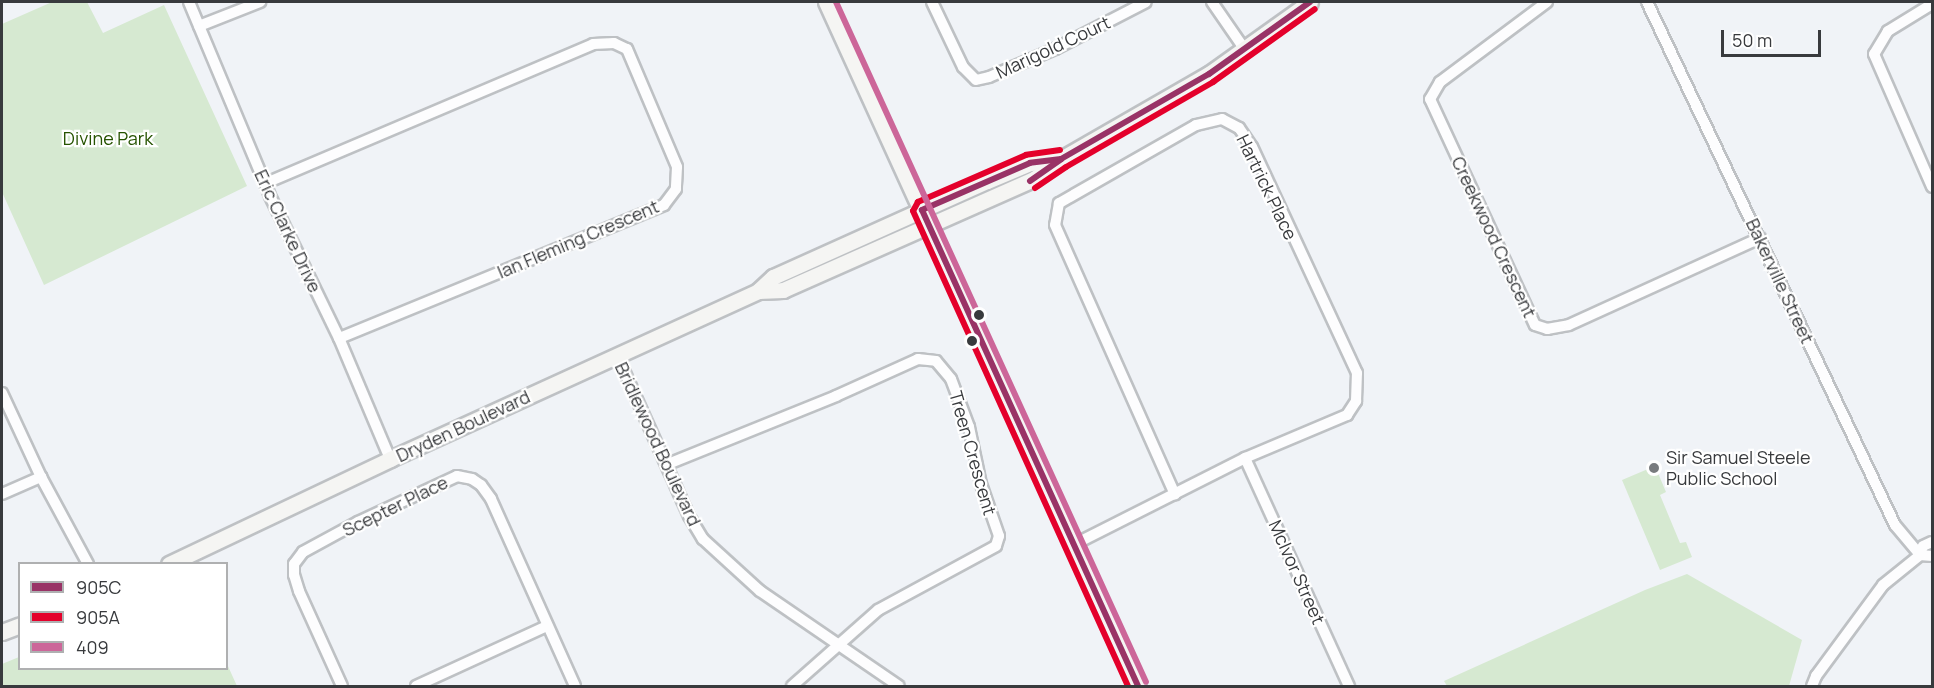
<!DOCTYPE html>
<html>
<head>
<meta charset="utf-8">
<style>
	body { margin:0 }
	#map { position:relative; width:1934px; height:688px; overflow:hidden; background:#f0f3f7; font-family:Manrope,sans-serif }
	div>[style] { position:absolute }
	[style*='--x'] { left:calc(var(--x)*1px); top:calc(var(--y)*1px); width:calc(var(--w)*1px); rotate:calc(var(--a)*1deg) }
	.green>* { inset:0; background:#d6e9d1 }
	.roads { filter:drop-shadow(2px 0 #bec1c4) drop-shadow(-2px 0 #bec1c4) drop-shadow(0 2px #bec1c4) drop-shadow(0 -2px #bec1c4) }
	.street>* { height:10px; margin:-5px; padding:0 5px; transform-origin:5px; border-radius:5px; background:#fdfdfe }
	.secondary>* { height:15px; margin:-7.5px; padding:0 7.5px; transform-origin:7.5px; border-radius:7.5px; background:#f5f5f3 }
	.bus-1>* { height:6px; margin:-3px; padding:0 3px; transform-origin:3px; border-radius:3px; background:#936 }
	.bus-2>* { height:6px; margin:-3px; padding:0 3px; transform-origin:3px; border-radius:3px; background:#e4002b }
	.bus-3>* { height:6px; margin:-3px; padding:0 3px; transform-origin:3px; border-radius:3px; background:#c69 }
	.dots>* { width:16px; height:16px; translate:-50% -50%; box-sizing:border-box; border:3px solid #fff; border-radius:50% }
	span { translate:-50% -50%; white-space:nowrap; text-align:center; line-height:1.15; -webkit-text-stroke:4.5px #fff; paint-order:stroke }
	.street-label { font-size:18px; color:#383a3d }
	.park-label { font-size:18px; color:#265300 }
	.poi-label { font-size:18px; color:#383a3d }
	.left { translate:0 -50%; text-align:left }
	.frame { position:absolute; inset:0; border:3px solid #383a3d; pointer-events:none }
	.legend { position:absolute; left:18px; top:562px; width:210px; height:108px; box-sizing:border-box; background:#fff; border:2px solid #afb0b1; margin:0; padding:8px 10px; list-style:none; font-size:18px; color:#383a3d }
	.legend li { display:flex; align-items:center; gap:12px; height:30px }
	.legend b { width:30px; border:2px solid #afb0b1 }
	.scale { position:absolute; left:1721px; top:30px; width:100px; height:27px; box-sizing:border-box; border:3px solid #383a3d; border-top:0; padding-left:8px; font-size:18px; line-height:21px; white-space:nowrap; color:#383a3d; -webkit-text-stroke:4px #fff; paint-order:stroke }
</style>
</head>
<body>
<div id="map">
	<div class="green">
		<div style="clip-path:polygon(52px 2px,87px 2px,103px 33px,164px 5px,247px 186px,44px 285px,2px 192px,2px 24px)"></div>
		<div style="clip-path:polygon(1655px 466px,1666px 492px,1660px 495px,1680px 543px,1686px 542px,1692px 557px,1660px 570px,1622px 480px)"></div>
		<div style="clip-path:polygon(1687px 574px,1802px 640px,1789px 686px,1447px 686px,1444px 681px,1645px 590px)"></div>
		<div style="clip-path:polygon(19px 657px,20px 668px,226px 668px,227px 664px,237px 686px,2px 686px,2px 664px)"></div>
	</div>
	<div class="roads">
		<div class="street">
			<div style="--x:189;--y:2;--w:210;--a:67.3"></div>
			<div style="--x:270;--y:196;--w:158;--a:64.1"></div>
			<div style="--x:339;--y:338;--w:131;--a:67.1"></div>
			<div style="--x:932;--y:2;--w:72;--a:64.5"></div>
			<div style="--x:963;--y:67;--w:18;--a:45"></div>
			<div style="--x:976;--y:80;--w:13;--a:-13"></div>
			<div style="--x:989;--y:77;--w:72;--a:-23"></div>
			<div style="--x:1055;--y:49;--w:102;--a:-27.3"></div>
			<div style="--x:1212;--y:2;--w:55;--a:55.4"></div>
			<div style="--x:1547;--y:2;--w:134;--a:143.2"></div>
			<div style="--x:1440;--y:82;--w:20;--a:120"></div>
			<div style="--x:1430;--y:99;--w:249;--a:65.1"></div>
			<div style="--x:1535;--y:325;--w:13;--a:18"></div>
			<div style="--x:1547;--y:329;--w:22;--a:-10"></div>
			<div style="--x:1569;--y:325;--w:210;--a:-24.5"></div>
			<div style="--x:1647;--y:2;--w:579;--a:64.63"></div>
			<div style="--x:1895;--y:525;--w:39;--a:50"></div>
			<div style="--x:1932;--y:4;--w:52;--a:148.5"></div>
			<div style="--x:1888;--y:31;--w:27;--a:121"></div>
			<div style="--x:1874;--y:54;--w:145;--a:66.4"></div>
			<div style="--x:199;--y:26;--w:66;--a:-21.5"></div>
			<div style="--x:266;--y:183;--w:355;--a:-23"></div>
			<div style="--x:593;--y:44;--w:21;--a:-3"></div>
			<div style="--x:614;--y:43;--w:14;--a:25"></div>
			<div style="--x:627;--y:49;--w:128;--a:67"></div>
			<div style="--x:677;--y:167;--w:22;--a:93"></div>
			<div style="--x:676;--y:189;--w:20;--a:127"></div>
			<div style="--x:664;--y:205;--w:351;--a:157.7"></div>
			<div style="--x:617;--y:355;--w:176;--a:65.9"></div>
			<div style="--x:689;--y:516;--w:27;--a:59"></div>
			<div style="--x:703;--y:539;--w:77;--a:42.4"></div>
			<div style="--x:760;--y:591;--w:168;--a:34.4"></div>
			<div style="--x:2;--y:393;--w:93;--a:65.1"></div>
			<div style="--x:41;--y:477;--w:99;--a:61.6"></div>
			<div style="--x:1245;--y:458;--w:251;--a:65.5"></div>
			<div style="--x:668;--y:464;--w:181;--a:-22"></div>
			<div style="--x:836;--y:396;--w:90;--a:-24.3"></div>
			<div style="--x:918;--y:359;--w:18;--a:6"></div>
			<div style="--x:936;--y:361;--w:23;--a:50"></div>
			<div style="--x:951;--y:379;--w:51;--a:69.4"></div>
			<div style="--x:969;--y:427;--w:58;--a:78.1"></div>
			<div style="--x:981;--y:484;--w:55;--a:70.9"></div>
			<div style="--x:999;--y:536;--w:10;--a:107"></div>
			<div style="--x:996;--y:546;--w:134;--a:151.5"></div>
			<div style="--x:878;--y:610;--w:115;--a:138.5"></div>
			<div style="--x:2;--y:494;--w:43;--a:-23.6"></div>
			<div style="--x:1073;--y:545;--w:193;--a:-26.8"></div>
			<div style="--x:1245;--y:458;--w:111;--a:-22.9"></div>
			<div style="--x:1347;--y:415;--w:17;--a:-57"></div>
			<div style="--x:1356;--y:401;--w:28;--a:-88"></div>
			<div style="--x:1357;--y:373;--w:249;--a:-114.9"></div>
			<div style="--x:1252;--y:147;--w:23;--a:-124"></div>
			<div style="--x:1239;--y:128;--w:19;--a:-152"></div>
			<div style="--x:1222;--y:119;--w:27;--a:167"></div>
			<div style="--x:1196;--y:125;--w:158;--a:150.3"></div>
			<div style="--x:1059;--y:203;--w:22;--a:100"></div>
			<div style="--x:1055;--y:225;--w:295;--a:66"></div>
			<div style="--x:1920;--y:555;--w:12;--a:5"></div>
			<div style="--x:342;--y:686;--w:104;--a:-114.4"></div>
			<div style="--x:299;--y:591;--w:17;--a:-107"></div>
			<div style="--x:294;--y:575;--w:11;--a:-90"></div>
			<div style="--x:294;--y:564;--w:15;--a:-53"></div>
			<div style="--x:303;--y:552;--w:63;--a:-28.6"></div>
			<div style="--x:358;--y:522;--w:109;--a:-24.9"></div>
			<div style="--x:457;--y:476;--w:15;--a:11"></div>
			<div style="--x:472;--y:479;--w:11;--a:34"></div>
			<div style="--x:481;--y:485;--w:17;--a:54"></div>
			<div style="--x:491;--y:499;--w:205;--a:65.8"></div>
			<div style="--x:416;--y:686;--w:144;--a:-24.6"></div>
			<div style="--x:1812;--y:686;--w:11;--a:-68"></div>
			<div style="--x:1816;--y:676;--w:113;--a:-53.6"></div>
			<div style="--x:1883;--y:585;--w:48;--a:-39"></div>
			<div style="--x:1920;--y:555;--w:9;--a:-72"></div>
			<div style="--x:1923;--y:546;--w:10;--a:-24"></div>
		</div>
		<div class="secondary">
			<div style="--x:826;--y:2;--w:752;--a:65.48"></div>
			<div style="--x:758;--y:291;--w:25;--a:-2"></div>
			<div style="--x:783;--y:290;--w:274;--a:-23.9"></div>
			<div style="--x:1034;--y:179;--w:34;--a:-37"></div>
			<div style="--x:1061;--y:159;--w:171;--a:-29.9"></div>
			<div style="--x:1209;--y:74;--w:124;--a:-35.5"></div>
			<div style="--x:169;--y:564;--w:245;--a:-25.4"></div>
			<div style="--x:390;--y:459;--w:405;--a:-24.5"></div>
			<div style="--x:758;--y:291;--w:21;--a:-43"></div>
			<div style="--x:773;--y:277;--w:235;--a:-24.2"></div>
			<div style="--x:987;--y:181;--w:47;--a:-22.7"></div>
			<div style="--x:1030;--y:163;--w:31;--a:-7"></div>
			<div style="--x:2;--y:632;--w:19;--a:-21"></div>
		</div>
	</div>
	<div class="bus-1">
		<div style="--x:1061;--y:159;--w:31;--a:173"></div>
		<div style="--x:1030;--y:163;--w:118;--a:156.5"></div>
		<div style="--x:922;--y:210;--w:523;--a:65.59"></div>
		<div style="--x:1030;--y:181;--w:38;--a:-35"></div>
		<div style="--x:1061;--y:159;--w:171;--a:-29.9"></div>
		<div style="--x:1209;--y:74;--w:124;--a:-35.5"></div>
	</div>
	<div class="bus-2">
		<div style="--x:1060;--y:150;--w:34;--a:172"></div>
		<div style="--x:1026;--y:155;--w:118;--a:156.5"></div>
		<div style="--x:918;--y:202;--w:10;--a:119"></div>
		<div style="--x:913;--y:211;--w:521;--a:65.65"></div>
		<div style="--x:1035;--y:188;--w:37;--a:-34"></div>
		<div style="--x:1066;--y:167;--w:170;--a:-30"></div>
		<div style="--x:1213;--y:82;--w:125;--a:-35.6"></div>
	</div>
	<div class="bus-3">
		<div style="--x:836;--y:2;--w:747;--a:65.49"></div>
	</div>
	<div class="dots">
		<div style="left:979px;top:315px;background:#383a3d"></div>
		<div style="left:972px;top:341px;background:#383a3d"></div>
		<div style="left:1654px;top:468px;background:#787b7e"></div>
	</div>
	<div class="street-label">
		<span style="left:1053px;top:47px;rotate:-25deg">Marigold Court</span>
		<span style="left:1267px;top:187px;rotate:64deg">Hartrick Place</span>
		<span style="left:288px;top:231px;rotate:65deg">Eric Clarke Drive</span>
		<span style="left:1494px;top:237px;rotate:65deg">Creekwood Crescent</span>
		<span style="left:578px;top:239px;rotate:-23deg">Ian Fleming Crescent</span>
		<span style="left:1780px;top:281px;rotate:65deg">Bakerville Street</span>
		<span style="left:463px;top:426px;rotate:-25deg">Dryden Boulevard</span>
		<span style="left:658px;top:444px;rotate:65deg">Bridlewood Boulevard</span>
		<span style="left:973px;top:453px;rotate:74deg">Treen Crescent</span>
		<span style="left:395px;top:506px;rotate:-26deg">Scepter Place</span>
		<span style="left:1297px;top:572px;rotate:66deg">McIvor Street</span>
	</div>
	<div class="park-label">
		<span style="left:108px;top:138px">Divine Park</span>
	</div>
	<div class="poi-label">
		<span class="left" style="left:1666px;top:468px">Sir Samuel Steele<br>Public School</span>
	</div>
	<div class="frame"></div>
	<ul class="legend">
	<li><b style="height:8px;background:#936"></b>905C</li>
	<li><b style="height:8px;background:#e4002b"></b>905A</li>
	<li><b style="height:8px;background:#c69"></b>409</li>
	</ul>
	<div class="scale">50 m</div>
</div>
</body>
</html>
